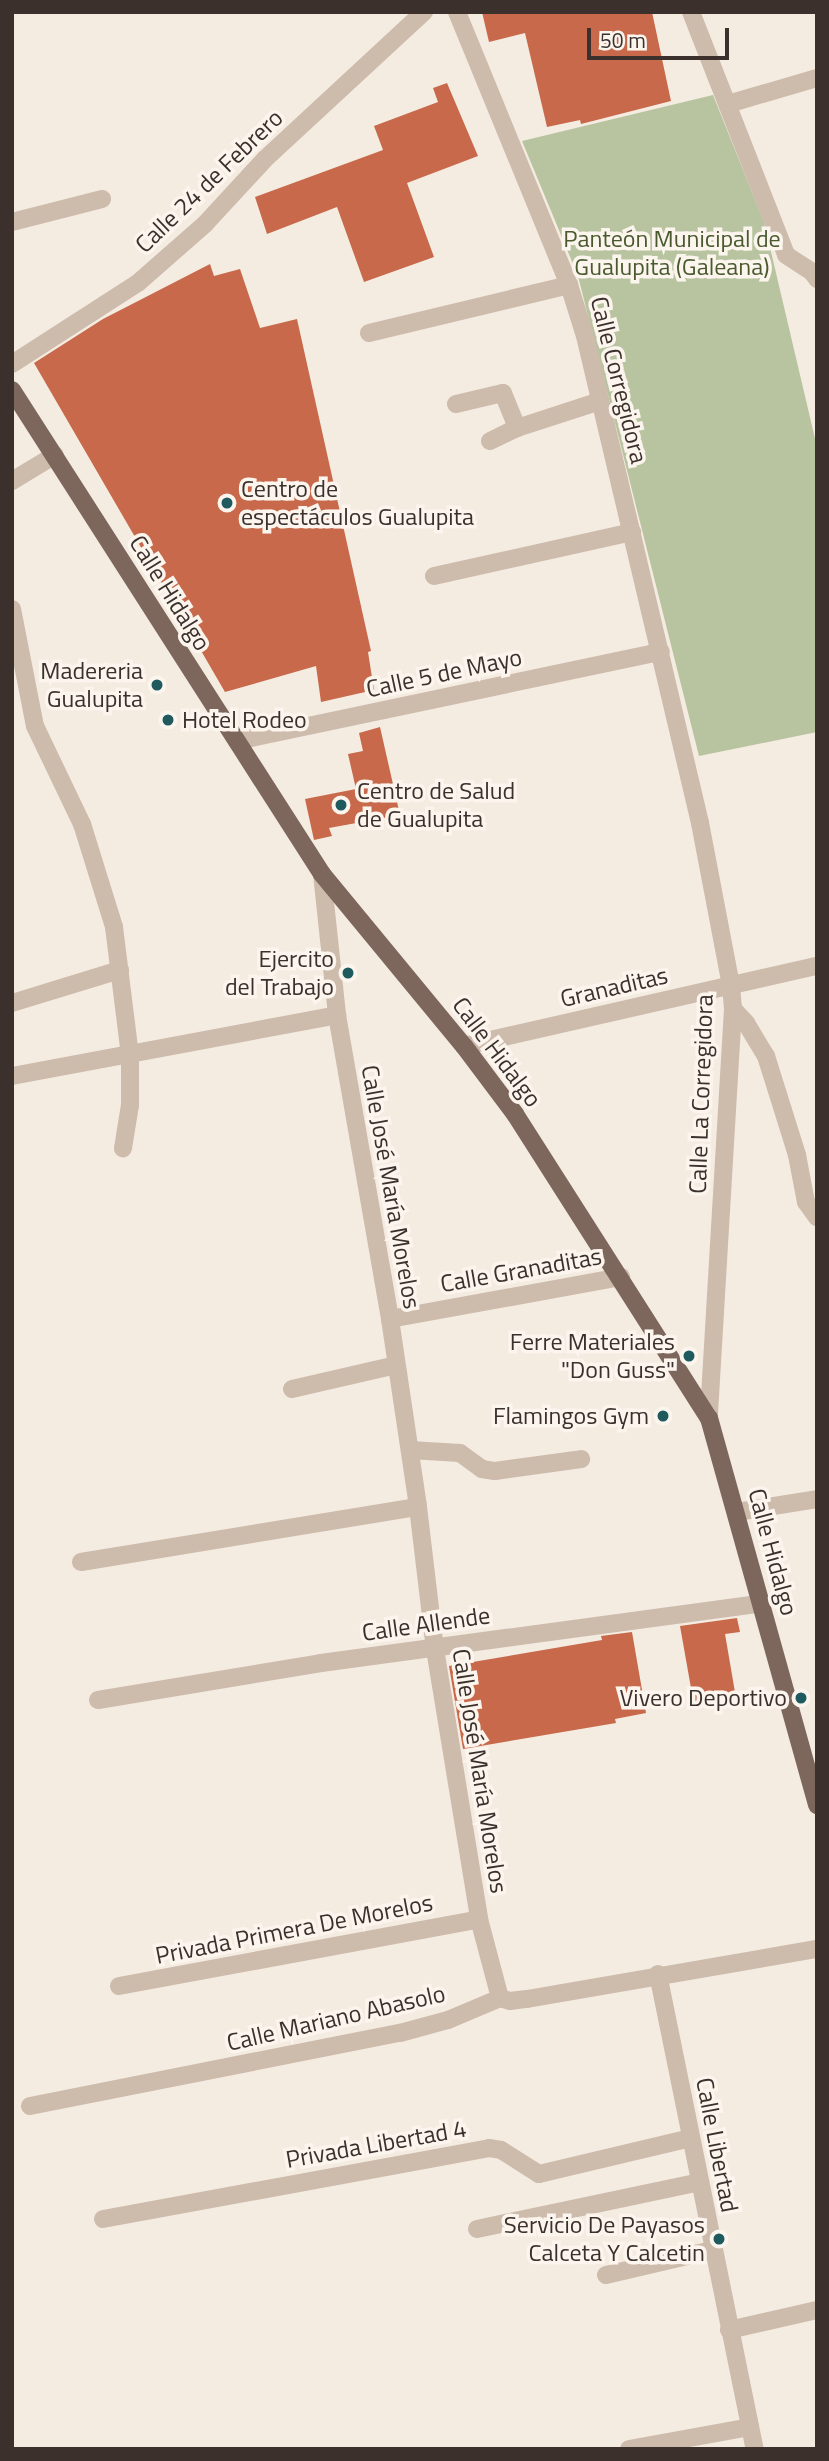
<!DOCTYPE html>
<html>
<head>
<meta charset="utf-8">
<style>
	body { margin:0 }
	#map { position:relative; width:829px; height:2461px; overflow:hidden; background:#f4ebe1; font-family:"Titillium Web",sans-serif }
	div>[style] { position:absolute }
	[style*='--x'] { left:calc(var(--x)*1px); top:calc(var(--y)*1px); width:calc(var(--w)*1px); rotate:calc(var(--a)*1deg) }
	.green>* { inset:0; background:#b8c4a0 }
	.building>* { inset:0; background:#c8694b }
	.minor>* { height:18px; margin:-9px; padding:0 9px; transform-origin:9px; border-radius:9px; background:#cdbbac }
	.major>* { height:18px; margin:-9px; padding:0 9px; transform-origin:9px; border-radius:9px; background:#7d675c }
	.dots>* { width:19px; height:19px; translate:-50% -50%; box-sizing:border-box; border:4px solid #fbf5ee; border-radius:50% }
	span { translate:-50% -50%; white-space:nowrap; text-align:center; line-height:1.15; -webkit-text-stroke:7px #fbf5ee; paint-order:stroke }
	.street-label { font-size:24px; color:#3b302b }
	.park-label { font-size:24px; color:#4a5a2e }
	.poi-label { font-size:24px; color:#3b302b }
	.left { translate:0 -50%; text-align:left }
	.right { translate:-100% -50%; text-align:right }
	.frame { position:absolute; inset:0; border:14px solid #3b302b; pointer-events:none }
	.scale { position:absolute; left:587px; top:28px; width:142px; height:32px; box-sizing:border-box; border:4px solid #3b302b; border-top:0; padding-left:9px; font-size:21px; line-height:24px; white-space:nowrap; color:#3b302b; -webkit-text-stroke:5px #fbf5ee; paint-order:stroke }
</style>
</head>
<body>
<div id="map">
	<div class="green">
		<div style="clip-path:polygon(713px 95px,764px 222px,817px 447px,817px 732px,699px 756px,578px 276px,522px 141px)"></div>
	</div>
	<div class="building">
		<div style="clip-path:polygon(482px 12px,652px 12px,671px 101px,581px 124px,580px 120px,547px 127px,525px 33px,489px 42px)"></div>
		<div style="clip-path:polygon(447px 83px,478px 156px,407px 183px,434px 257px,364px 282px,337px 207px,267px 234px,255px 197px,383px 150px,374px 126px,438px 102px,433px 88px)"></div>
		<div style="clip-path:polygon(210px 264px,214px 276px,240px 269px,260px 328px,297px 319px,371px 651px,368px 652px,374px 690px,321px 702px,316px 666px,225px 692px,34px 363px,103px 319px)"></div>
		<div style="clip-path:polygon(380px 727px,400px 815px,329px 828px,332px 836px,314px 840px,305px 799px,356px 789px,348px 754px,363px 751px,359px 733px)"></div>
		<div style="clip-path:polygon(737px 1618px,740px 1632px,725px 1634px,736px 1698px,694px 1705px,680px 1626px)"></div>
		<div style="clip-path:polygon(632px 1632px,646px 1713px,615px 1719px,616px 1723px,463px 1749px,449px 1666px,602px 1640px,601px 1636px)"></div>
	</div>
	<div class="minor">
		<div style="--x:457;--y:12;--w:295;--a:67.7"></div>
		<div style="--x:569;--y:285;--w:53;--a:72.6"></div>
		<div style="--x:585;--y:336;--w:500;--a:76.71"></div>
		<div style="--x:700;--y:823;--w:166;--a:79.2"></div>
		<div style="--x:731;--y:986;--w:23;--a:85"></div>
		<div style="--x:733;--y:1009;--w:410;--a:93.4"></div>
		<div style="--x:691;--y:12;--w:261;--a:68.6"></div>
		<div style="--x:786;--y:255;--w:31;--a:33"></div>
		<div style="--x:812;--y:272;--w:9;--a:54"></div>
		<div style="--x:728;--y:104;--w:93;--a:-16.3"></div>
		<div style="--x:12;--y:222;--w:93;--a:-14.3"></div>
		<div style="--x:369;--y:333;--w:206;--a:-13.5"></div>
		<div style="--x:12;--y:364;--w:151;--a:-32.8"></div>
		<div style="--x:139;--y:282;--w:88;--a:-41.3"></div>
		<div style="--x:205;--y:224;--w:88;--a:-47.3"></div>
		<div style="--x:265;--y:159;--w:217;--a:-42.8"></div>
		<div style="--x:456;--y:404;--w:48;--a:-13.2"></div>
		<div style="--x:503;--y:393;--w:38;--a:68"></div>
		<div style="--x:490;--y:441;--w:30;--a:-26"></div>
		<div style="--x:517;--y:428;--w:87;--a:-18"></div>
		<div style="--x:12;--y:481;--w:50;--a:-31.2"></div>
		<div style="--x:434;--y:576;--w:203;--a:-12.5"></div>
		<div style="--x:12;--y:609;--w:119;--a:78.9"></div>
		<div style="--x:35;--y:726;--w:109;--a:64.4"></div>
		<div style="--x:82;--y:824;--w:108;--a:72.7"></div>
		<div style="--x:114;--y:927;--w:129;--a:82.9"></div>
		<div style="--x:130;--y:1055;--w:50;--a:90"></div>
		<div style="--x:130;--y:1105;--w:44;--a:99.2"></div>
		<div style="--x:237;--y:741;--w:433;--a:-11.9"></div>
		<div style="--x:322;--y:874;--w:142;--a:83.9"></div>
		<div style="--x:337;--y:1015;--w:309;--a:80.1"></div>
		<div style="--x:390;--y:1319;--w:190;--a:81.5"></div>
		<div style="--x:418;--y:1507;--w:143;--a:83.2"></div>
		<div style="--x:435;--y:1649;--w:274;--a:80.7"></div>
		<div style="--x:479;--y:1919;--w:82;--a:75.1"></div>
		<div style="--x:12;--y:1003;--w:113;--a:-17"></div>
		<div style="--x:733;--y:1009;--w:19;--a:47"></div>
		<div style="--x:746;--y:1023;--w:39;--a:59"></div>
		<div style="--x:766;--y:1056;--w:104;--a:72.6"></div>
		<div style="--x:797;--y:1155;--w:48;--a:79.2"></div>
		<div style="--x:806;--y:1202;--w:19;--a:54"></div>
		<div style="--x:464;--y:1046;--w:362;--a:-12.8"></div>
		<div style="--x:12;--y:1076;--w:331;--a:-10.6"></div>
		<div style="--x:390;--y:1319;--w:235;--a:-10.3"></div>
		<div style="--x:292;--y:1389;--w:107;--a:-13"></div>
		<div style="--x:410;--y:1450;--w:50;--a:3.4"></div>
		<div style="--x:460;--y:1453;--w:27;--a:36"></div>
		<div style="--x:482;--y:1469;--w:13;--a:9"></div>
		<div style="--x:495;--y:1471;--w:87;--a:-7.9"></div>
		<div style="--x:737;--y:1512;--w:81;--a:-9.2"></div>
		<div style="--x:81;--y:1562;--w:341;--a:-9.3"></div>
		<div style="--x:98;--y:1700;--w:226;--a:-9.4"></div>
		<div style="--x:321;--y:1663;--w:445;--a:-7.7"></div>
		<div style="--x:658;--y:1974;--w:485;--a:78.5"></div>
		<div style="--x:119;--y:1986;--w:366;--a:-10.5"></div>
		<div style="--x:30;--y:2106;--w:377;--a:-11.2"></div>
		<div style="--x:400;--y:2033;--w:50;--a:-15.2"></div>
		<div style="--x:448;--y:2020;--w:56;--a:-22.9"></div>
		<div style="--x:500;--y:1998;--w:10;--a:17"></div>
		<div style="--x:510;--y:2001;--w:17;--a:-7"></div>
		<div style="--x:527;--y:1999;--w:294;--a:-9.8"></div>
		<div style="--x:103;--y:2219;--w:392;--a:-10.4"></div>
		<div style="--x:489;--y:2148;--w:12;--a:9"></div>
		<div style="--x:501;--y:2150;--w:45;--a:32.3"></div>
		<div style="--x:539;--y:2174;--w:156;--a:-13.3"></div>
		<div style="--x:477;--y:2229;--w:228;--a:-11.9"></div>
		<div style="--x:606;--y:2275;--w:110;--a:-13.2"></div>
		<div style="--x:729;--y:2330;--w:90;--a:-12.8"></div>
		<div style="--x:629;--y:2449;--w:123;--a:-10.3"></div>
	</div>
	<div class="major">
		<div style="--x:12;--y:390;--w:575;--a:57.36"></div>
		<div style="--x:322;--y:874;--w:223;--a:50.5"></div>
		<div style="--x:464;--y:1046;--w:85;--a:53.1"></div>
		<div style="--x:515;--y:1114;--w:361;--a:57.5"></div>
		<div style="--x:709;--y:1418;--w:402;--a:74.4"></div>
	</div>
	<div class="dots">
		<div style="left:227px;top:503px;background:#1f5a5e"></div>
		<div style="left:157px;top:685px;background:#1f5a5e"></div>
		<div style="left:168px;top:720px;background:#1f5a5e"></div>
		<div style="left:341px;top:805px;background:#1f5a5e"></div>
		<div style="left:348px;top:973px;background:#1f5a5e"></div>
		<div style="left:689px;top:1356px;background:#1f5a5e"></div>
		<div style="left:663px;top:1416px;background:#1f5a5e"></div>
		<div style="left:801px;top:1698px;background:#1f5a5e"></div>
		<div style="left:719px;top:2239px;background:#1f5a5e"></div>
	</div>
	<div class="street-label">
		<span style="left:209px;top:181px;rotate:-44deg">Calle 24 de Febrero</span>
		<span style="left:619px;top:380px;rotate:76deg">Calle Corregidora</span>
		<span style="left:170px;top:593px;rotate:58deg">Calle Hidalgo</span>
		<span style="left:444px;top:673px;rotate:-12deg">Calle 5 de Mayo</span>
		<span style="left:614px;top:987px;rotate:-13deg">Granaditas</span>
		<span style="left:497px;top:1052px;rotate:53deg">Calle Hidalgo</span>
		<span style="left:701px;top:1094px;rotate:-88deg">Calle La Corregidora</span>
		<span style="left:391px;top:1187px;rotate:80deg">Calle José María Morelos</span>
		<span style="left:521px;top:1270px;rotate:-10deg">Calle Granaditas</span>
		<span style="left:773px;top:1552px;rotate:75deg">Calle Hidalgo</span>
		<span style="left:426px;top:1624px;rotate:-8deg">Calle Allende</span>
		<span style="left:480px;top:1771px;rotate:81deg">Calle José María Morelos</span>
		<span style="left:294px;top:1929px;rotate:-11deg">Privada Primera De Morelos</span>
		<span style="left:336px;top:2018px;rotate:-13deg">Calle Mariano Abasolo</span>
		<span style="left:376px;top:2144px;rotate:-10deg">Privada Libertad 4</span>
		<span style="left:717px;top:2145px;rotate:79deg">Calle Libertad</span>
	</div>
	<div class="park-label">
		<span style="left:672px;top:253px">Panteón Municipal de<br>Gualupita (Galeana)</span>
	</div>
	<div class="poi-label">
		<span class="left" style="left:241px;top:503px">Centro de<br>espectáculos Gualupita</span>
		<span class="right" style="left:143px;top:685px">Madereria<br>Gualupita</span>
		<span class="left" style="left:182px;top:720px">Hotel Rodeo</span>
		<span class="left" style="left:357px;top:805px">Centro de Salud<br>de Gualupita</span>
		<span class="right" style="left:334px;top:973px">Ejercito<br>del Trabajo</span>
		<span class="right" style="left:675px;top:1356px">Ferre Materiales<br>"Don Guss"</span>
		<span class="right" style="left:649px;top:1416px">Flamingos Gym</span>
		<span class="right" style="left:787px;top:1698px">Vivero Deportivo</span>
		<span class="right" style="left:705px;top:2239px">Servicio De Payasos<br>Calceta Y Calcetin</span>
	</div>
	<div class="frame"></div>
	<div class="scale">50 m</div>
</div>
</body>
</html>
